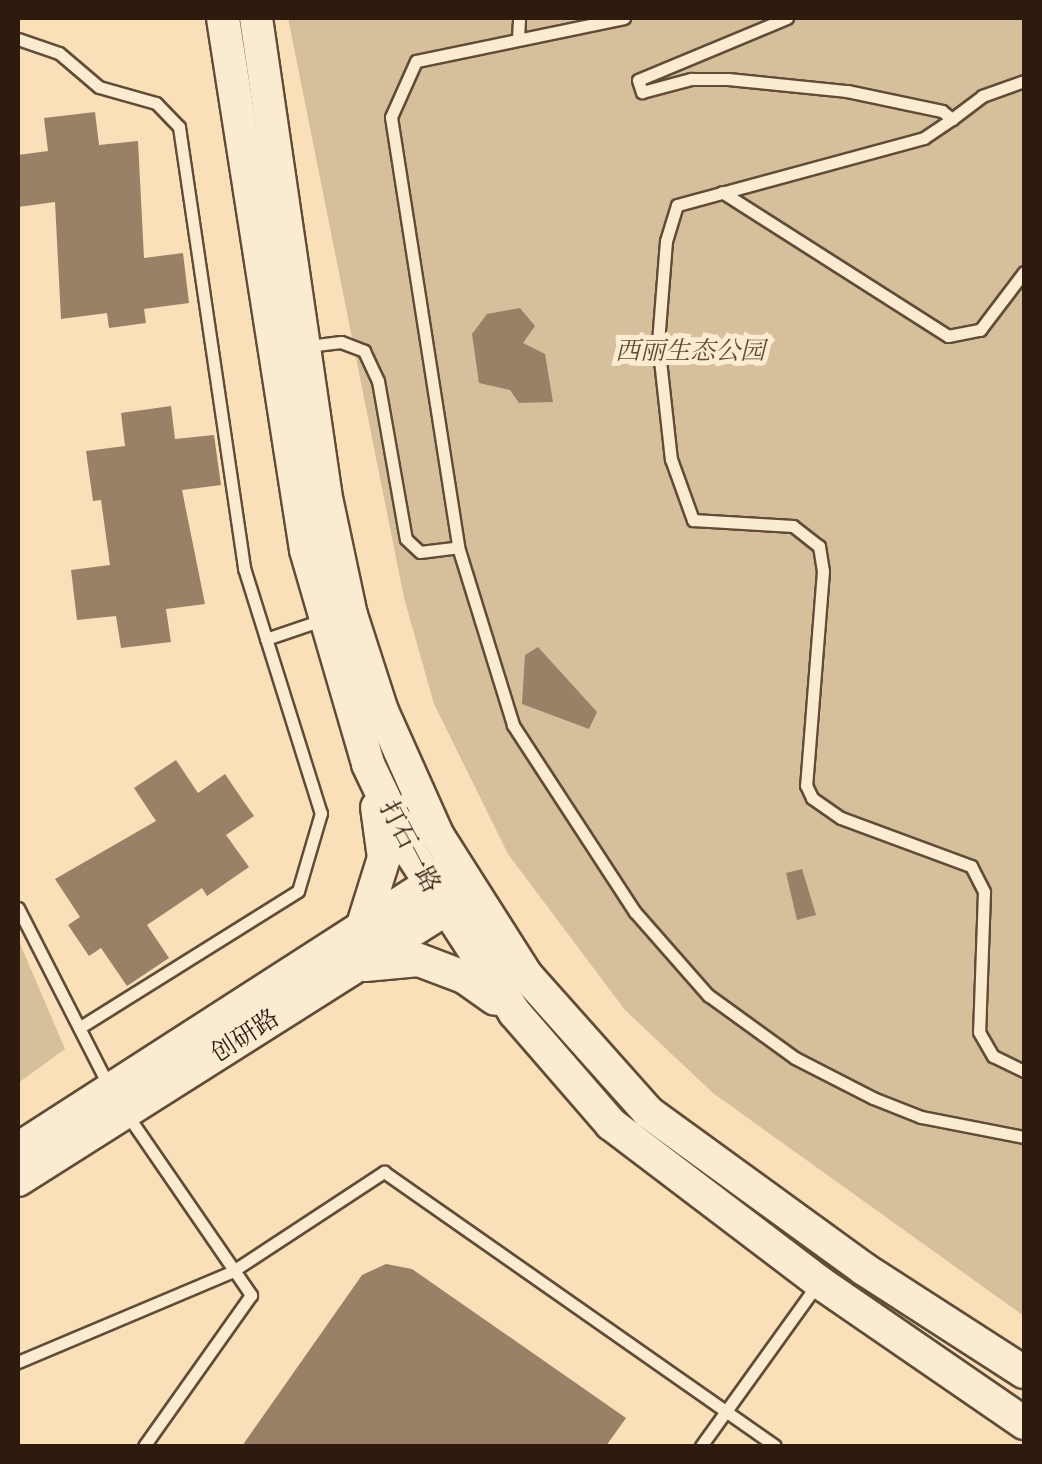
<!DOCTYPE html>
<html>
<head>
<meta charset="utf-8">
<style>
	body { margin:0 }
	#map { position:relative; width:1042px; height:1464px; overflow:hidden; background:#f9e0b8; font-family:"Libre Caslon Text","Noto Serif SC",serif }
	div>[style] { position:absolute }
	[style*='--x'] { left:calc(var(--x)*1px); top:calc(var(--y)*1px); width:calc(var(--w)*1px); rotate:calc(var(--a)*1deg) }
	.green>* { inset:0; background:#d6bf9b }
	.building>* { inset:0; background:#988166 }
	.roads { filter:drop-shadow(2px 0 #614c38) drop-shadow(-2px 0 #614c38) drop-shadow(0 2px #614c38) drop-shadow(0 -2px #614c38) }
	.service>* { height:11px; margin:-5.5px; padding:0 5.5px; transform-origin:5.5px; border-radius:5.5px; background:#fbebd1 }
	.secondary>* { height:32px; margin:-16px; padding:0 16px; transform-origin:16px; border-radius:16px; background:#fbebd1 }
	span { translate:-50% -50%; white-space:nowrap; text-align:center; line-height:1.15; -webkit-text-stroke:10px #fbebd1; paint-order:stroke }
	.park-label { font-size:25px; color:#604c38; font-style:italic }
	.street-label { font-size:25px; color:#2e1b0d }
	.frame { position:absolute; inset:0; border:20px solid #2e1b0d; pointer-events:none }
</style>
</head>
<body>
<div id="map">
	<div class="green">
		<div style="clip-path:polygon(288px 18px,1024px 18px,1024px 1316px,713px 1093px,625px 1010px,508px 854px,434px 704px,404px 598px)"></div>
		<div style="clip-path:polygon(18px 939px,65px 1049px,18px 1083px)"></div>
	</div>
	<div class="building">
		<div style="clip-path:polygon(95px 112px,99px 145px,138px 141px,144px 258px,183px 253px,189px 303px,144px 309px,146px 323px,109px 328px,107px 313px,61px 319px,55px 202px,18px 207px,18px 155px,48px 151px,44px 118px)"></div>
		<div style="clip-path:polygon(520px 308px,535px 326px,523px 343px,545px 354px,553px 402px,519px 403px,510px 390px,479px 383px,472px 334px,487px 314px)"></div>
		<div style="clip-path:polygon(171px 406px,175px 439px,214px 435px,221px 485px,182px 490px,205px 604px,166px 609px,171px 642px,121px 648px,116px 616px,77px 620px,71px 570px,110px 565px,101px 500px,93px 501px,86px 451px,125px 446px,121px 413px)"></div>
		<div style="clip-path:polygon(538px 647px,597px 712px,589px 729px,522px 704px,525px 655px)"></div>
		<div style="clip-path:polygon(176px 760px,198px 793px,225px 774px,244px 802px,254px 816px,226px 835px,249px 867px,207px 896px,202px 888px,147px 925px,169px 958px,127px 986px,101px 948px,89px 956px,68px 925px,80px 917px,55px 879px,156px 821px,134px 788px)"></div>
		<div style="clip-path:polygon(802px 869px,816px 915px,797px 920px,786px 873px)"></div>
		<div style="clip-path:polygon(386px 1264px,412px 1269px,626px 1418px,606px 1446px,242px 1446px,362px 1275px)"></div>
	</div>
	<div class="roads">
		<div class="service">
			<div style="--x:624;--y:18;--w:212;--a:168.3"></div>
			<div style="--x:416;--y:61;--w:61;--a:114.1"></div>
			<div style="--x:391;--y:117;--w:435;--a:81.1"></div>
			<div style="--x:458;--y:547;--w:186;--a:72.8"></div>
			<div style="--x:513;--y:725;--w:223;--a:56.9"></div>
			<div style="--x:635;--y:912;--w:111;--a:48.7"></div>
			<div style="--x:708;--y:995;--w:107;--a:35.9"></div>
			<div style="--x:795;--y:1058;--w:88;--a:27.1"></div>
			<div style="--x:873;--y:1098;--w:52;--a:21.6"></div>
			<div style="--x:921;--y:1117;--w:105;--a:11"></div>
			<div style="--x:787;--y:18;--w:161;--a:157.4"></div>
			<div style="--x:638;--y:80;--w:13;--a:72"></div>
			<div style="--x:642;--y:92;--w:51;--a:-14.9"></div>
			<div style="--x:691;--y:79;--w:37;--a:0"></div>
			<div style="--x:728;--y:79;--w:120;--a:5.8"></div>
			<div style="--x:847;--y:91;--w:97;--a:11.9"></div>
			<div style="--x:942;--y:111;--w:13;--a:39"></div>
			<div style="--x:952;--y:119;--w:34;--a:146"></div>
			<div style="--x:924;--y:138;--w:256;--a:164.8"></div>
			<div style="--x:677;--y:205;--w:38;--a:107"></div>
			<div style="--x:666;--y:241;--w:101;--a:94.5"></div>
			<div style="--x:658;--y:342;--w:118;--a:83.7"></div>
			<div style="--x:671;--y:459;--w:65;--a:70.2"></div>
			<div style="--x:693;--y:520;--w:100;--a:3.4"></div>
			<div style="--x:793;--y:526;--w:33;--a:38"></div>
			<div style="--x:819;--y:546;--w:25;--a:81"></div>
			<div style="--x:823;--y:571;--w:215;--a:94.5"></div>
			<div style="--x:806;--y:785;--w:14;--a:65"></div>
			<div style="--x:812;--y:798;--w:35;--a:35"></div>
			<div style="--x:841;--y:818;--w:139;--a:20.3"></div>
			<div style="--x:971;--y:866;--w:29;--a:63"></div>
			<div style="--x:984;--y:892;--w:140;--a:92"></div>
			<div style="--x:979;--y:1032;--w:28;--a:60"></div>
			<div style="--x:993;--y:1056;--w:34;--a:26"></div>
			<div style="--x:18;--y:39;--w:43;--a:18.9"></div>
			<div style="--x:59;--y:53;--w:52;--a:40.4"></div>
			<div style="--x:99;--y:87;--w:59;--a:15.7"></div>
			<div style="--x:156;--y:103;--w:33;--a:46"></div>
			<div style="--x:179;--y:127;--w:446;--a:81.6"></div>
			<div style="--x:244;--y:568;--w:257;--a:72.6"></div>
			<div style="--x:321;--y:813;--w:81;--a:106.4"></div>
			<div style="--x:298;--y:891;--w:258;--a:148"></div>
			<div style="--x:518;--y:39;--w:21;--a:-87"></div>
			<div style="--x:952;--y:119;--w:38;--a:-37"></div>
			<div style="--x:982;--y:96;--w:45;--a:-19.7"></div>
			<div style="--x:722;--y:192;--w:268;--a:32.5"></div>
			<div style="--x:948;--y:336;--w:33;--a:-11"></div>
			<div style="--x:980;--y:330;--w:73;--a:-52.8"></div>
			<div style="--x:308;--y:346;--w:33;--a:-7"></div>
			<div style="--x:341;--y:342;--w:25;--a:21"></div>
			<div style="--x:364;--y:351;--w:33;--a:65"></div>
			<div style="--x:378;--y:381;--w:160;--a:80"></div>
			<div style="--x:406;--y:539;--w:19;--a:43"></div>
			<div style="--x:420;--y:552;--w:38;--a:-7"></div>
			<div style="--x:266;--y:639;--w:59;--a:-18.7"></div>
			<div style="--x:18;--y:908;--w:199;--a:63"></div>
			<div style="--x:126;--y:1113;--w:221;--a:55.5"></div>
			<div style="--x:251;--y:1295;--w:185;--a:125.3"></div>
			<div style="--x:18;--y:1362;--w:233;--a:-22.9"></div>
			<div style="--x:233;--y:1271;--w:181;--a:-33.3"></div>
			<div style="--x:384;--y:1172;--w:477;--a:35"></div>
			<div style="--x:701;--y:1446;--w:197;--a:-54.3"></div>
		</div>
		<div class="secondary">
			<div style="--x:223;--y:18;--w:538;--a:81.13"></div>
			<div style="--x:306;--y:550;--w:223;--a:73.8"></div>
			<div style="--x:368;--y:764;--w:95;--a:64.5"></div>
			<div style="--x:409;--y:850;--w:194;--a:57"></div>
			<div style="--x:515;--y:1013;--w:147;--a:49.1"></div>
			<div style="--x:611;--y:1124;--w:261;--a:37.2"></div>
			<div style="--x:819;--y:1282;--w:249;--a:34.5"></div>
			<div style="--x:256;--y:18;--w:480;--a:81.7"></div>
			<div style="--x:325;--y:493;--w:125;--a:78"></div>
			<div style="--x:351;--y:615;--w:101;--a:72.1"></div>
			<div style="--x:382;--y:711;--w:137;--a:65.9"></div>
			<div style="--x:438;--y:836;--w:166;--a:57.6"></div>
			<div style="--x:527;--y:976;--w:182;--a:48.3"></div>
			<div style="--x:648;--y:1112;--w:267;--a:36"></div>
			<div style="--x:864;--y:1269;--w:190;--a:32.8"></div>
			<div style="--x:362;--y:928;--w:73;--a:-72.6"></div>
			<div style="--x:384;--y:858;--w:51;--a:-97.8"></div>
			<div style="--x:365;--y:965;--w:54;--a:-5.3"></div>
			<div style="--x:419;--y:960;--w:48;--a:20.7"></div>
			<div style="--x:464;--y:977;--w:38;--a:35"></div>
			<div style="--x:18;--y:1149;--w:508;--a:-32.78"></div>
			<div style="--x:18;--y:1180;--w:525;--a:-32.33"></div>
		</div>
	</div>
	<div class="park-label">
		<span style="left:690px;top:351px">西丽生态公园</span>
	</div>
	<div class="street-label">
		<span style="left:410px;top:847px;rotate:62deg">打石一路</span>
		<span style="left:245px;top:1036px;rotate:-33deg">创研路</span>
	</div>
	<div class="frame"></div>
</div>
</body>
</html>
